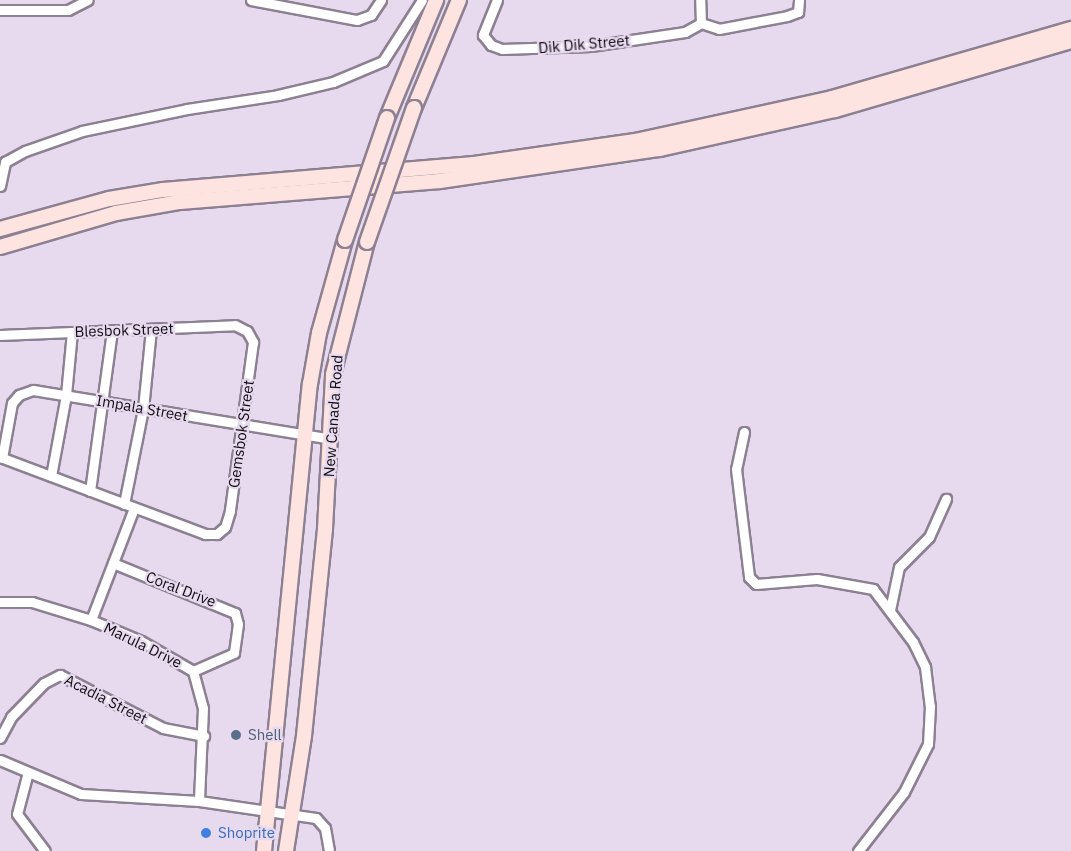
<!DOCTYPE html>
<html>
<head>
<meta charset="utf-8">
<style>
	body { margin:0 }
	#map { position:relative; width:1071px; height:851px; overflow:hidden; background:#e7daee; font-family:"IBM Plex Sans",sans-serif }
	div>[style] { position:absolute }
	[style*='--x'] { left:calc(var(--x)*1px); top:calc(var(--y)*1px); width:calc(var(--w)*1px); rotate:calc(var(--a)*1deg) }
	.roads { filter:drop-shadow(2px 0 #8c8092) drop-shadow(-2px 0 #8c8092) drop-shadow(0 2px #8c8092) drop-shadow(0 -2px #8c8092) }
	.street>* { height:9px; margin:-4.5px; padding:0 4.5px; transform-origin:4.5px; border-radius:4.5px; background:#fff }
	.secondary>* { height:14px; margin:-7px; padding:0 7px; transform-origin:7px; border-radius:7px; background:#fee4e0 }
	.bridges { filter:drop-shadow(2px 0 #8c8092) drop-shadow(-2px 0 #8c8092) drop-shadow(0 2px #8c8092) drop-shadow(0 -2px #8c8092) }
	.secondary-bridge>* { height:14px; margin:-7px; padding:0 7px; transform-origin:7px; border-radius:7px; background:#fee4e0 }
	.dots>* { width:16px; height:16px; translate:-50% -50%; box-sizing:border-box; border:3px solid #e7daee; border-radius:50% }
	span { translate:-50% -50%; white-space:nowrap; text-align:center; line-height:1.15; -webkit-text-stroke:4.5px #e7daee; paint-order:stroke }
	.street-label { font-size:15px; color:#0f0b11 }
	.service-label { font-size:15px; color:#4e5e75 }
	.left { translate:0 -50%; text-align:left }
	.shop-label { font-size:15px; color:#366cbe }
</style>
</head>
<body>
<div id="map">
	<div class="roads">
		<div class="street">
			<div style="--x:251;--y:0;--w:108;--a:10.7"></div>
			<div style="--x:357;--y:20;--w:15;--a:-20"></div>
			<div style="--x:371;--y:15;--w:18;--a:-56"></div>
			<div style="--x:497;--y:0;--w:38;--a:112"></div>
			<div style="--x:483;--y:35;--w:13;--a:51"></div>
			<div style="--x:491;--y:45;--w:12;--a:20"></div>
			<div style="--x:502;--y:49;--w:89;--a:-1.9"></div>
			<div style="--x:591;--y:46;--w:95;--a:-8.5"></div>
			<div style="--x:685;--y:32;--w:18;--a:-29"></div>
			<div style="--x:701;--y:23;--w:23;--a:-92"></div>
			<div style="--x:0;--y:10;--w:68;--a:0"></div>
			<div style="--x:68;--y:10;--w:22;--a:-27"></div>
			<div style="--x:701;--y:23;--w:19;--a:18"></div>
			<div style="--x:719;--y:29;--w:69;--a:-10.8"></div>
			<div style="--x:787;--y:16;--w:12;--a:-20"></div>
			<div style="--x:798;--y:12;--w:12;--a:-85"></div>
			<div style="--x:0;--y:186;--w:25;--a:-78"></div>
			<div style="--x:5;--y:162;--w:23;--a:-29"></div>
			<div style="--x:25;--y:151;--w:60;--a:-19.3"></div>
			<div style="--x:82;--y:131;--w:107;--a:-11.8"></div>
			<div style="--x:187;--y:109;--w:92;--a:-8.7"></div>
			<div style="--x:278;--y:95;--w:57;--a:-13.3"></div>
			<div style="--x:333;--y:82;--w:54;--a:-22.8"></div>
			<div style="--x:383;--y:61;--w:72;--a:-57.4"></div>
			<div style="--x:0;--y:335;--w:235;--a:-2.4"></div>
			<div style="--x:235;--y:325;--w:13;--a:27"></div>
			<div style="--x:247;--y:331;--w:13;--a:61"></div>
			<div style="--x:253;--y:342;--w:171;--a:97.8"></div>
			<div style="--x:230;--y:511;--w:17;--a:107"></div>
			<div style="--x:225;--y:527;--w:11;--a:139"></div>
			<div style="--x:217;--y:534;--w:12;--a:180"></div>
			<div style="--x:205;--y:534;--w:219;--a:-159.4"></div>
			<div style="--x:744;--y:432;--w:38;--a:102"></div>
			<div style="--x:736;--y:469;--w:109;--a:83.1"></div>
			<div style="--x:749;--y:577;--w:10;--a:45"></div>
			<div style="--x:756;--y:584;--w:61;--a:-4.7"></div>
			<div style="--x:817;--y:579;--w:57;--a:10.1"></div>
			<div style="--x:873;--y:589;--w:66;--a:53"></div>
			<div style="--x:913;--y:642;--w:28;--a:64"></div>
			<div style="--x:925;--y:667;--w:39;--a:83"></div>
			<div style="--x:930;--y:706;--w:38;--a:93"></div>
			<div style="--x:928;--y:744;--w:54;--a:116.6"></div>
			<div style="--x:904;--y:792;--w:75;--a:127.9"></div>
			<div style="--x:2;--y:458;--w:56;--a:-79.7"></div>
			<div style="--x:12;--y:403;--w:11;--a:-49"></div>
			<div style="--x:19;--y:395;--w:15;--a:-20"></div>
			<div style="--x:33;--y:390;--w:303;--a:9.3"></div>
			<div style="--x:51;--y:476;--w:82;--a:-79.5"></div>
			<div style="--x:66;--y:395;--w:63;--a:-84.6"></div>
			<div style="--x:90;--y:491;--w:162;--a:-82.2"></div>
			<div style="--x:124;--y:504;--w:97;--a:-78.7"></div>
			<div style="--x:143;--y:409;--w:80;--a:-84.3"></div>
			<div style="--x:113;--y:563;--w:132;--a:22.3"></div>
			<div style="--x:235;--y:613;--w:11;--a:75"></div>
			<div style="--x:238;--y:624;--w:29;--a:98"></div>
			<div style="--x:234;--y:653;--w:45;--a:156.3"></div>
			<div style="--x:0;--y:602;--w:32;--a:0"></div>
			<div style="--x:32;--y:602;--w:62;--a:17"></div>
			<div style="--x:91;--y:620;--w:54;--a:22.8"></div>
			<div style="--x:141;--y:641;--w:60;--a:30"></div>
			<div style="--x:193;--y:671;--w:38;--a:75"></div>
			<div style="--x:203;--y:708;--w:93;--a:92.5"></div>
			<div style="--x:890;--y:610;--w:44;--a:-78.2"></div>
			<div style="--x:899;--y:567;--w:42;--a:-45"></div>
			<div style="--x:929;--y:537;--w:42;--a:-65.9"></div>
			<div style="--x:91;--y:620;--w:120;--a:-69"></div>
			<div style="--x:0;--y:738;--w:24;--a:-62"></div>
			<div style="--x:11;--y:717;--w:47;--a:-45.9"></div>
			<div style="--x:44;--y:683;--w:18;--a:-27"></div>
			<div style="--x:60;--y:675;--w:116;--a:27.2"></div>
			<div style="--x:163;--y:728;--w:42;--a:11"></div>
			<div style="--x:0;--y:760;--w:88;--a:22.8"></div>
			<div style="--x:81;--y:794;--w:118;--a:3.4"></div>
			<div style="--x:199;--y:801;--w:118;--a:8.3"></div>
			<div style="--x:316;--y:818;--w:13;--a:48"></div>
			<div style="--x:325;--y:828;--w:23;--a:80"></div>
			<div style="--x:28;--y:772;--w:43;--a:104.7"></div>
			<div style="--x:17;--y:814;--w:46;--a:52.9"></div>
		</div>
		<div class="secondary">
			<div style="--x:414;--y:108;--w:117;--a:-67.4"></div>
			<div style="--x:387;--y:118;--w:128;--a:-67.4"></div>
			<div style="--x:0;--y:229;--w:113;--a:-15.4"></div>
			<div style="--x:109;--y:199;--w:55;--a:-9.5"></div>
			<div style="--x:163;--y:190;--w:312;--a:-4.8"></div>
			<div style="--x:474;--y:164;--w:163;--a:-8.1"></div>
			<div style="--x:635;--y:141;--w:202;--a:-12.3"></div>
			<div style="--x:832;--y:98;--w:249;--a:-16.1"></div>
			<div style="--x:0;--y:247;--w:121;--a:-16.3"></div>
			<div style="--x:116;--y:213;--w:65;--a:-9.8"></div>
			<div style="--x:180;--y:202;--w:261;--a:-4.6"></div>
			<div style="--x:440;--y:181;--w:222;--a:-8.3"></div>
			<div style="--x:660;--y:149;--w:179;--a:-12.6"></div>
			<div style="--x:835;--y:110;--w:246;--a:-16.3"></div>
			<div style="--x:264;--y:851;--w:469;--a:-84.4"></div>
			<div style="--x:310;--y:384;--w:52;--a:-80"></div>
			<div style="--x:319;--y:333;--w:97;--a:-74.4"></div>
			<div style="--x:286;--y:851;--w:116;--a:-81.1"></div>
			<div style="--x:304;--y:736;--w:208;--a:-84.2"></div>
			<div style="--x:325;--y:529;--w:155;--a:-87"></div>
			<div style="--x:333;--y:374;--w:136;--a:-75.6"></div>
		</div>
	</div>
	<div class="bridges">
		<div class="secondary-bridge">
			<div style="--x:345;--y:240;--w:129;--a:-71"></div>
			<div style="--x:367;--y:242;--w:142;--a:-70.7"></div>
		</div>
	</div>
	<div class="dots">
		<div style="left:236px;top:735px;background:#5c6f8a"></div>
		<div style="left:206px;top:833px;background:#3f7fe0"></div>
	</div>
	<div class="street-label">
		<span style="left:584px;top:44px;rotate:-5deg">Dik Dik Street</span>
		<span style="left:124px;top:330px;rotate:-2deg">Blesbok Street</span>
		<span style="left:142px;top:408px;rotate:10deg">Impala Street</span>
		<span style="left:333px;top:416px;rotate:-86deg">New Canada Road</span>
		<span style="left:241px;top:434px;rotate:-82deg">Gemsbok Street</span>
		<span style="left:181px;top:589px;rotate:21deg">Coral Drive</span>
		<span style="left:143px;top:645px;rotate:26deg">Marula Drive</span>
		<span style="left:106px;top:699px;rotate:27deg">Acadia Street</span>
	</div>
	<div class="service-label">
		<span class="left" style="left:248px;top:735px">Shell</span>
	</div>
	<div class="shop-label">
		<span class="left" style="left:218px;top:833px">Shoprite</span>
	</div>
</div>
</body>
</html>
